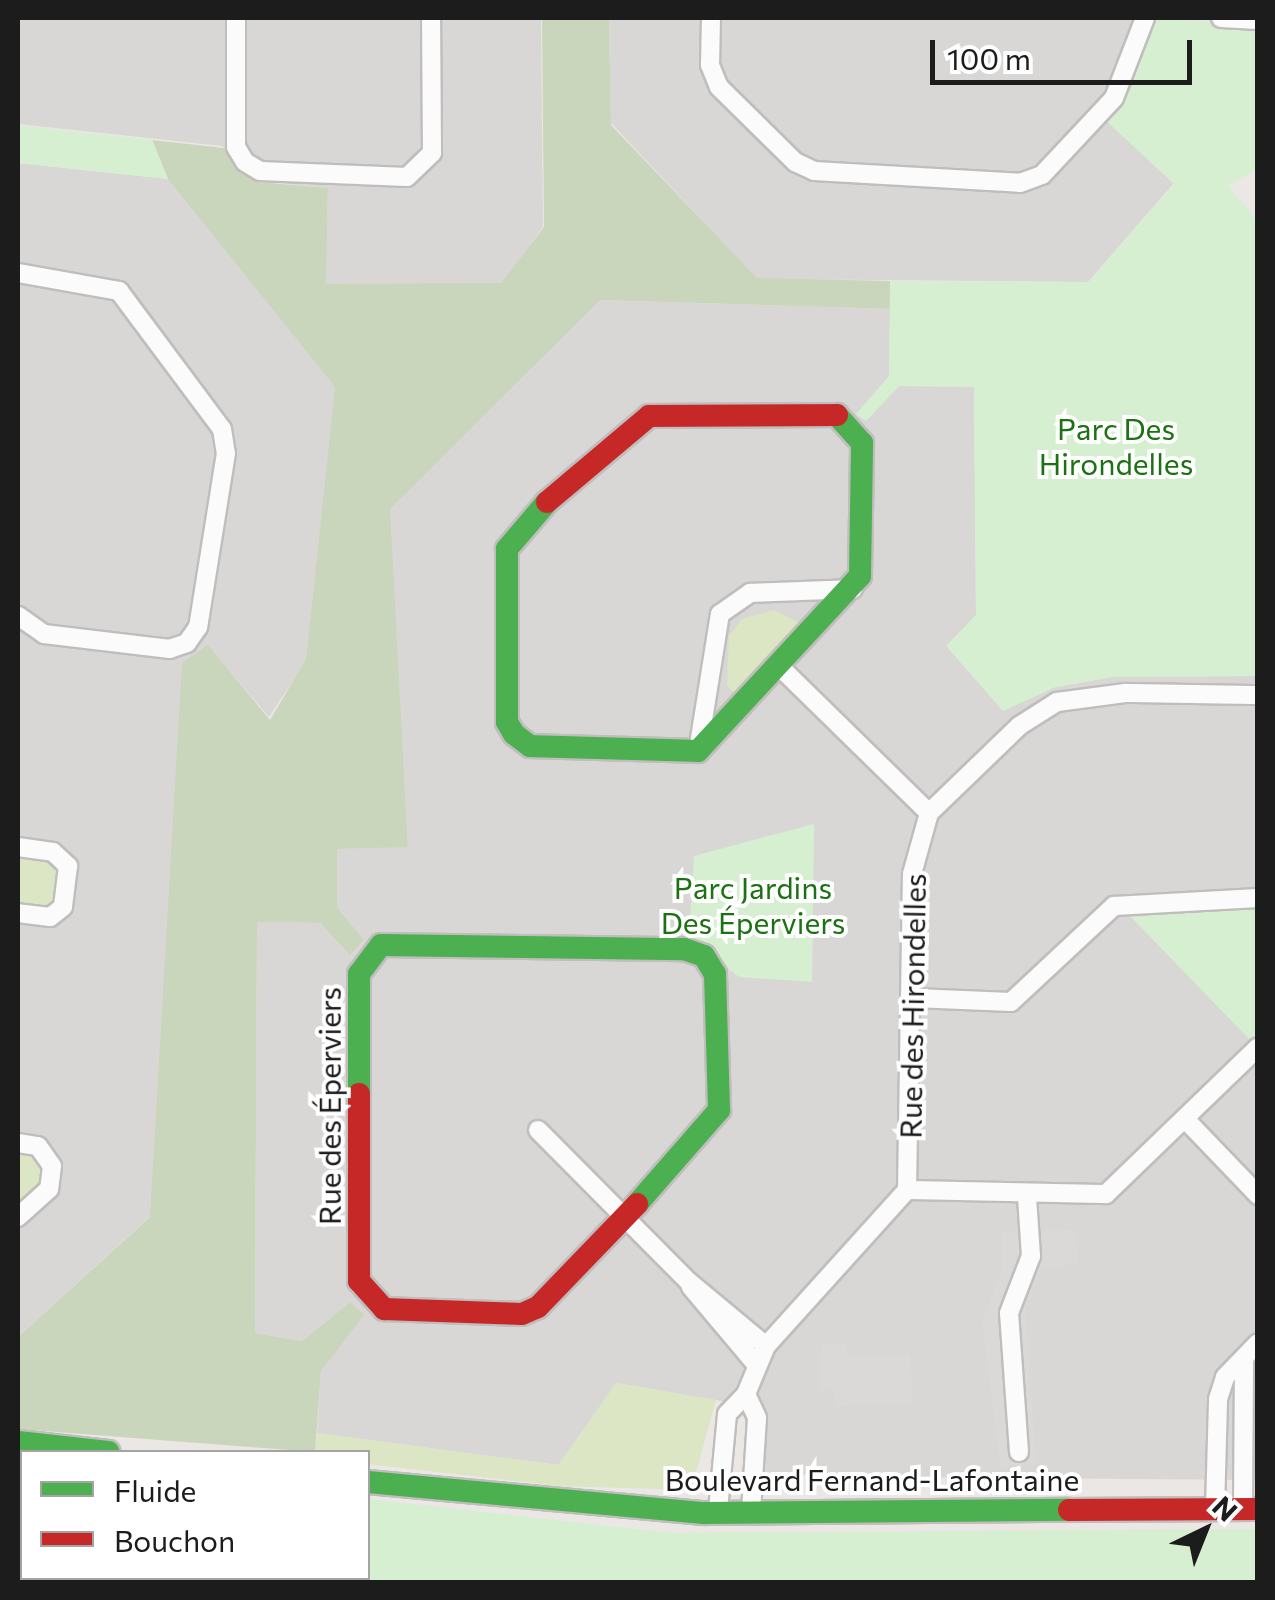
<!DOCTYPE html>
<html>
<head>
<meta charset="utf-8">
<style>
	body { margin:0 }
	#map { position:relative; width:1275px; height:1600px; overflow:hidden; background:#eae7e4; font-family:Commissioner,sans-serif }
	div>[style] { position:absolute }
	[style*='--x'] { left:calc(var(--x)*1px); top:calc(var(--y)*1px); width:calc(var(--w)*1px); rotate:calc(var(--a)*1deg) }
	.residential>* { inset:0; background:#d9d7d6 }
	.grass>* { inset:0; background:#dce5c4 }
	.forest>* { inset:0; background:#cad6bb }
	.park>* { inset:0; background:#d6efd0 }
	.parking>* { inset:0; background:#dad9d8 }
	.roads { filter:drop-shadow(2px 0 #c0bebd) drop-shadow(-2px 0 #c0bebd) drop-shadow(0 2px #c0bebd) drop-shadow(0 -2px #c0bebd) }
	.street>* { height:18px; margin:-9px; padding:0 9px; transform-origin:9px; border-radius:9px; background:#fcfbfb }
	.fast>* { height:22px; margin:-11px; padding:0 11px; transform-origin:11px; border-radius:11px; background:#4caf50 }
	.jam>* { height:22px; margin:-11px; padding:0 11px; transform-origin:11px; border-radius:11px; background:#c62828 }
	span { translate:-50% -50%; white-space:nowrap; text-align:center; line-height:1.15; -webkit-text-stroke:8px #fff; paint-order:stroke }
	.park-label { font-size:30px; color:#1b7212 }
	.street-label { font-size:30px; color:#1c1c1c }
	.frame { position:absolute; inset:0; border:20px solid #1c1c1c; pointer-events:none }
	.legend { position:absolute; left:20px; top:1450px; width:350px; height:130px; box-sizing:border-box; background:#fff; border:2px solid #a4a4a4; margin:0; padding:12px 18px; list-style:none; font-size:30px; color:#1c1c1c }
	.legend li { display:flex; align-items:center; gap:20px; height:50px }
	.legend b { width:50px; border:2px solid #a4a4a4 }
	.north { position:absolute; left:1155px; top:1480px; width:100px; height:100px; -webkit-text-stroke:8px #fff; paint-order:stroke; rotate:43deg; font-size:28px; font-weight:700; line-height:40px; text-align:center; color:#1c1c1c }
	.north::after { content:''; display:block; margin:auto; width:35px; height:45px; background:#1c1c1c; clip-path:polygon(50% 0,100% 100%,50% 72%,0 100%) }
	.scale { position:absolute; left:930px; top:40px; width:262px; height:45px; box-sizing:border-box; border:5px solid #1c1c1c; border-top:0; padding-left:12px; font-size:30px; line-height:35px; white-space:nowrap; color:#1c1c1c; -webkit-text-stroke:8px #fff; paint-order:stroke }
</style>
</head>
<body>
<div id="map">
	<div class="residential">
		<div style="clip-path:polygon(18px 18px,541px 18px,543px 227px,501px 285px,325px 284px,328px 188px,257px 181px,222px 146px,18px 124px)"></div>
		<div style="clip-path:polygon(609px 18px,1151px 18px,1174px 183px,1088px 282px,757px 279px,611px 123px)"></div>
		<div style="clip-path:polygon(18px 163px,169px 179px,336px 381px,306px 661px,269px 717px,209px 647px,155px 1212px,18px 1337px)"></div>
		<div style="clip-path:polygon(599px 300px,891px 309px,889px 377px,866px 420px,899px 386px,974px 386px,976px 615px,1056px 687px,1112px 677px,1257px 676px,1257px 1480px,756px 1476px,761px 1408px,617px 1383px,558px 1465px,317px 1433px,321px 1370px,350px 1302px,302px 1341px,255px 1333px,257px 922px,320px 923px,351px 954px,364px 940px,337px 907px,337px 849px,408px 846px,389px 509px)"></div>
	</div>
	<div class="grass">
		<div style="clip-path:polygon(774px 610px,808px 627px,746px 698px,735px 694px,727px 685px,729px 636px,742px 619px)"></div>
		<div style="clip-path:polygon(18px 847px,68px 866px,63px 907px,18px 913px)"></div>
		<div style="clip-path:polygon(18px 1143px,38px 1146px,49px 1189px,18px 1217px)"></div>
		<div style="clip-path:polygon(616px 1383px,716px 1400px,691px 1490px,559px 1486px,368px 1464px,368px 1452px,315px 1452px,317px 1433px,558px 1465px)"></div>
	</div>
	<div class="forest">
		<div style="clip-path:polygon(542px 18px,609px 18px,611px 125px,757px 278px,890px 281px,891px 309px,600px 300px,390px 509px,408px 847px,337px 849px,337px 907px,364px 940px,350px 955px,320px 923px,257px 922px,255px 1333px,302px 1341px,350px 1302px,364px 1315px,321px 1371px,315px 1452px,18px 1429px,18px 1337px,150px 1217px,182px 663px,208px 645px,270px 720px,306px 659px,335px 387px,168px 179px,152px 140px,224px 148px,258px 182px,328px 188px,326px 284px,501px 283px,544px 227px)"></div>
	</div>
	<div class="park">
		<div style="clip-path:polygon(1151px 18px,1257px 24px,1257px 169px,1228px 186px,1257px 220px,1257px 676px,1112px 677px,1056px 687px,1003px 711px,946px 646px,976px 615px,974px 387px,899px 386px,866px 421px,856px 414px,889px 376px,890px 281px,1088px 282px,1174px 184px,1103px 118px,1130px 91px)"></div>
		<div style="clip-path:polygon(18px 125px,152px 140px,168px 179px,18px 163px)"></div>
		<div style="clip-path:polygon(814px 824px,812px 982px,739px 977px,689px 938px,694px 856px)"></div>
		<div style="clip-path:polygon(1257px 908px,1258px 1039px,1253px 1043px,1131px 917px)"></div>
		<div style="clip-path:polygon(18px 1460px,22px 1578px,368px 1578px,368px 1499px,671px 1533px,1257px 1529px,1257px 1582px,18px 1582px)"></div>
	</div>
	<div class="parking">
		<div style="clip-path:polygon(1076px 1230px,1078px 1263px,1042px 1269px,1025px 1309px,1036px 1463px,1000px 1467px,982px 1319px,1002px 1273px,1001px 1232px)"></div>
		<div style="clip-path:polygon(821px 1344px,846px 1344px,848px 1355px,910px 1354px,913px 1405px,837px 1406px,833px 1388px,820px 1390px)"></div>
	</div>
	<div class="roads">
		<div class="street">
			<div style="--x:236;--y:18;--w:129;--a:90"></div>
			<div style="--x:236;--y:147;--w:17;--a:59"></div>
			<div style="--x:245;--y:162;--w:17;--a:31"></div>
			<div style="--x:260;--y:171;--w:147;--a:2.3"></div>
			<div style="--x:407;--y:177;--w:35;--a:-44"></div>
			<div style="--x:432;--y:153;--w:135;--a:-90.4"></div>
			<div style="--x:711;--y:18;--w:47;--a:91.2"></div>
			<div style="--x:710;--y:65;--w:24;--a:68"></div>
			<div style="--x:719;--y:87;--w:107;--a:44.6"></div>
			<div style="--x:795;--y:162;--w:21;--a:25"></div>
			<div style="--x:814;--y:171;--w:206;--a:3.3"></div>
			<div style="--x:1020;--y:183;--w:23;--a:-20"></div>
			<div style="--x:1042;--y:175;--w:105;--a:-46.9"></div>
			<div style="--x:1114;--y:98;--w:86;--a:-68.8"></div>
			<div style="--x:1221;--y:18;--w:37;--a:3"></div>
			<div style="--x:18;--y:273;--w:103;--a:10.1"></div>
			<div style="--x:119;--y:291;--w:172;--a:53.3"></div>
			<div style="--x:222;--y:429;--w:24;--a:81"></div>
			<div style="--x:226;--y:453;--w:176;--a:99.1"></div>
			<div style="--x:198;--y:627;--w:19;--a:125"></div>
			<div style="--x:187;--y:643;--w:18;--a:161"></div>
			<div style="--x:170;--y:649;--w:127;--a:-173.2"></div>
			<div style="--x:44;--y:634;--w:32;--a:-145"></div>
			<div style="--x:781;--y:668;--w:207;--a:44.4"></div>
			<div style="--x:698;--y:751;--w:139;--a:-80.9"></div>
			<div style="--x:720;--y:614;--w:37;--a:-35"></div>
			<div style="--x:750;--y:593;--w:103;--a:-2.2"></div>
			<div style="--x:18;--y:847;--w:35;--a:8"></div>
			<div style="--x:53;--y:852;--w:21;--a:43"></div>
			<div style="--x:68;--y:866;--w:41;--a:97"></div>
			<div style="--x:63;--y:907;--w:16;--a:142"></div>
			<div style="--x:50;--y:917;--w:32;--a:-173"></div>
			<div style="--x:914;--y:998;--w:97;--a:2.4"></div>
			<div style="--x:1011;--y:1002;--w:141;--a:-43"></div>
			<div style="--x:1114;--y:906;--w:144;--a:-3.2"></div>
			<div style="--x:1186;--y:1120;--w:104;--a:46.2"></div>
			<div style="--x:538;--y:1130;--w:214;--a:45.2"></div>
			<div style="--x:689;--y:1282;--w:100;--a:39.7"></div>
			<div style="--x:18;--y:1143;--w:20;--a:9"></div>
			<div style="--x:38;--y:1146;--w:24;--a:55"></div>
			<div style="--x:52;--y:1166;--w:23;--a:97"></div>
			<div style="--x:49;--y:1189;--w:42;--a:137.9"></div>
			<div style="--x:907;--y:1190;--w:199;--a:1.2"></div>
			<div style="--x:1106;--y:1194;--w:211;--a:-44"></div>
			<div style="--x:691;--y:1287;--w:99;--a:49.9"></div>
			<div style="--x:746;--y:1394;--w:26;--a:65"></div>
			<div style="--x:757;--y:1418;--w:93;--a:93.7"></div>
			<div style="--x:1019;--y:1452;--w:139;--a:-94.1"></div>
			<div style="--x:1009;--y:1313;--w:61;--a:-68.9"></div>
			<div style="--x:1031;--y:1256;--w:59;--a:-93.9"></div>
			<div style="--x:1243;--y:1508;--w:149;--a:-89.6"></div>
			<div style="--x:1215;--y:1509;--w:110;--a:-88.4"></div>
			<div style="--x:1218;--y:1399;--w:23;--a:-72"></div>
			<div style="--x:1225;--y:1377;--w:47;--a:-45.9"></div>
			<div style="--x:718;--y:1510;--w:96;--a:-84.6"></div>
			<div style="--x:727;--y:1414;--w:28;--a:-46"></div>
			<div style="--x:746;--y:1394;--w:52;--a:-67.4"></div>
			<div style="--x:766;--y:1346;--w:210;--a:-47.9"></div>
			<div style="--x:907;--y:1190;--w:316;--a:-89.1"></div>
			<div style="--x:912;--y:874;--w:63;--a:-74.4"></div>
			<div style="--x:929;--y:813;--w:125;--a:-44"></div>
			<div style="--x:1019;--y:726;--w:45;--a:-32.3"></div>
			<div style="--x:1057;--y:702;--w:69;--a:-7.5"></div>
			<div style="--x:1125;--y:693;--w:133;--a:0.9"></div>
		</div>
		<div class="fast">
			<div style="--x:547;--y:502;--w:62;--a:130.4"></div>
			<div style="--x:507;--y:549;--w:173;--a:90"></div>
			<div style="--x:507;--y:722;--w:14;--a:60"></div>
			<div style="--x:514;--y:734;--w:20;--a:37"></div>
			<div style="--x:530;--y:746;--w:168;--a:1.7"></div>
			<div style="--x:698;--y:751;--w:238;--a:-47.2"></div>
			<div style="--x:860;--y:576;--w:133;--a:-89.1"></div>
			<div style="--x:862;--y:443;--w:38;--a:-132"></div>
			<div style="--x:381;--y:945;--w:303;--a:0.8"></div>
			<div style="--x:684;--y:949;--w:21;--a:19"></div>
			<div style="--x:704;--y:956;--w:21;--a:59"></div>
			<div style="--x:715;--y:974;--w:136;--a:88.3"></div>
			<div style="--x:719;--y:1110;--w:125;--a:131.1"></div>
			<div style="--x:359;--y:1094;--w:120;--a:-90"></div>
			<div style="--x:359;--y:974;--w:36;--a:-53"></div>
			<div style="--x:18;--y:1442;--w:91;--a:6.3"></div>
			<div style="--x:368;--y:1482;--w:337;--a:5.3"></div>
			<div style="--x:704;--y:1513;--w:365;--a:-0.5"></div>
		</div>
		<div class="jam">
			<div style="--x:547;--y:502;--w:133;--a:-40.1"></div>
			<div style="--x:649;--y:416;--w:188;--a:-0.3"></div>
			<div style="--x:359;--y:1094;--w:187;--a:90"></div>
			<div style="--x:359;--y:1281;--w:38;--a:48"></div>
			<div style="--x:384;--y:1309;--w:138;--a:2.1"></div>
			<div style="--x:522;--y:1314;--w:17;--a:-24"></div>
			<div style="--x:538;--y:1307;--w:143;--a:-46.1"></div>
			<div style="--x:1069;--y:1510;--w:189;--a:-0.3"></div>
		</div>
	</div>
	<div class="park-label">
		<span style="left:1116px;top:445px">Parc Des<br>Hirondelles</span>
		<span style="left:753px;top:904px">Parc Jardins<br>Des Éperviers</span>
	</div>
	<div class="street-label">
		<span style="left:912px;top:1006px;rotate:-89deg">Rue des Hirondelles</span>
		<span style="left:329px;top:1106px;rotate:-90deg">Rue des Éperviers</span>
		<span style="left:872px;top:1479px">Boulevard Fernand-Lafontaine</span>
	</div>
	<div class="frame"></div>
	<ul class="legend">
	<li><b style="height:12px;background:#4caf50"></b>Fluide</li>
	<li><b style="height:12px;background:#c62828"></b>Bouchon</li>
	</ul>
	<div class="north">N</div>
	<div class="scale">100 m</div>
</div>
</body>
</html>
